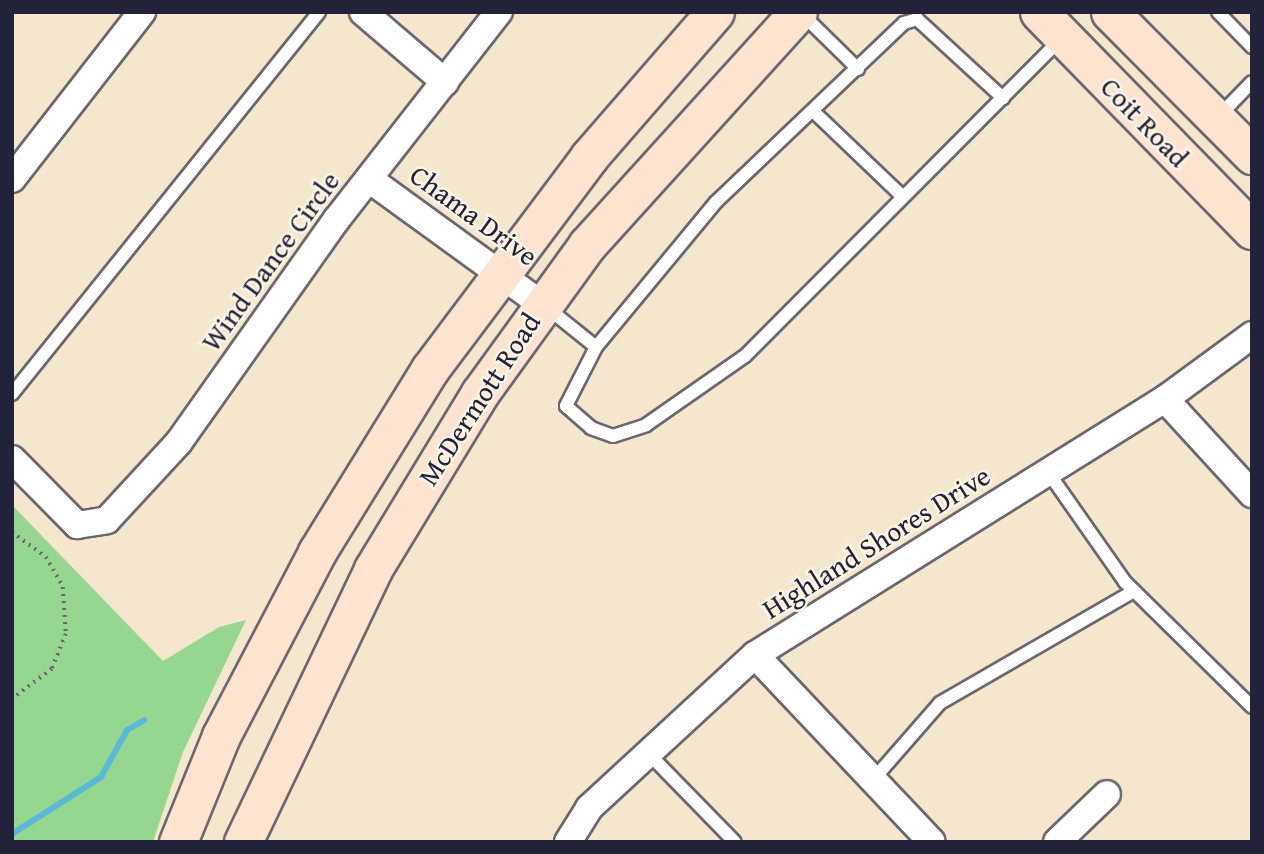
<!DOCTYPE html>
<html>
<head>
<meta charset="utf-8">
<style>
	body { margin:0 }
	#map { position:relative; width:1264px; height:854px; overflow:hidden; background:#f4e7cd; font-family:"Gentium Book Plus",serif }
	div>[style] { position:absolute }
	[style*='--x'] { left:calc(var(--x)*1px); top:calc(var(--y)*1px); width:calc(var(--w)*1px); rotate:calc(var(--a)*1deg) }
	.green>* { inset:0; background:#95d78f }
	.stream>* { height:6px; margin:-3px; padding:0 3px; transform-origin:3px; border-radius:3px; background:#5ab9d8 }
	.path>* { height:3.5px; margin-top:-1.75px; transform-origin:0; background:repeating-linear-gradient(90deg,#6c676e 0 2px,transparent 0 7px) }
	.roads { filter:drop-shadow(2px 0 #6c676e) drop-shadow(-2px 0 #6c676e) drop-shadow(0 2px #6c676e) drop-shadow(0 -2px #6c676e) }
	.service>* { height:12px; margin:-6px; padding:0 6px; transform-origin:6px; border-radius:6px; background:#fff }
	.minor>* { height:26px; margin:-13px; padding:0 13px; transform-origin:13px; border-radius:13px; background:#fff }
	.secondary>* { height:37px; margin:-18.5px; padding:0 18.5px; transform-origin:18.5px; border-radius:18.5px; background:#fde4d1 }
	span { translate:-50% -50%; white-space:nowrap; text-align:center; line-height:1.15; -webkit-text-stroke:5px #fcf5e5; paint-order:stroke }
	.street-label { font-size:28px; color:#22223b }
	.frame { position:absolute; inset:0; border:14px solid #22223b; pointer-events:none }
</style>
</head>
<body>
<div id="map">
	<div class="green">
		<div style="clip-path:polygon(12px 505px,163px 661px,219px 627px,246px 620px,183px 752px,153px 842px,12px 842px)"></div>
	</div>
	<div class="stream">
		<div style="--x:12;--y:834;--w:106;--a:-32.6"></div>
		<div style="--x:101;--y:777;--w:54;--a:-61"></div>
		<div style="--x:127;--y:730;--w:20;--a:-30"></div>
	</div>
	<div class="path">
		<div style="--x:12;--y:532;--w:42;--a:36.3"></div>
		<div style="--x:46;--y:557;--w:34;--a:60"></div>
		<div style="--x:63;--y:587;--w:47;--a:86.3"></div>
		<div style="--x:66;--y:634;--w:38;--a:112"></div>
		<div style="--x:52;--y:669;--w:50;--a:143.1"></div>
		<div style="--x:299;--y:842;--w:15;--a:0"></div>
	</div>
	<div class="roads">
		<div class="service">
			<div style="--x:1218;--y:12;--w:49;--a:45.8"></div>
			<div style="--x:801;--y:13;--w:80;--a:44.5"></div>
			<div style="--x:813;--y:111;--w:124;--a:43.7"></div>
			<div style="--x:1219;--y:116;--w:47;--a:-45.9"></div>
			<div style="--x:545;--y:306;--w:65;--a:38.8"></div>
			<div style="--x:596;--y:347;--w:66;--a:117"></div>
			<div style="--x:566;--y:406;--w:33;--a:41"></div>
			<div style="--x:591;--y:428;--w:23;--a:20"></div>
			<div style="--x:613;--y:436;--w:35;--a:-18"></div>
			<div style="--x:646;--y:425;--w:121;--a:-34.9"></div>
			<div style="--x:745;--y:356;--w:446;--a:-45.1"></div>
			<div style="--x:596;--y:347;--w:188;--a:-50.4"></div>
			<div style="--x:716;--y:202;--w:260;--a:-43.6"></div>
			<div style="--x:904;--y:23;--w:14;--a:-17"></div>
			<div style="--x:917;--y:19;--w:117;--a:42.6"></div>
			<div style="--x:12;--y:394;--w:490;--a:-51.2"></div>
			<div style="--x:1048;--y:472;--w:134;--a:55"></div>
			<div style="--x:1125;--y:582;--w:178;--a:44.5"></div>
			<div style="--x:648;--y:753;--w:124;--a:45.7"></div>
			<div style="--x:872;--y:781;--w:103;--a:-48.9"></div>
			<div style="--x:940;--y:703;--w:224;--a:-30"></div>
		</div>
		<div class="minor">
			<div style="--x:363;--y:12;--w:108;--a:40.5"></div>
			<div style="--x:12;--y:179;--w:212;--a:-52.1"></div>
			<div style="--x:369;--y:179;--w:213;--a:36"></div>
			<div style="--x:1165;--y:399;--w:129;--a:47.5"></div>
			<div style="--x:12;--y:459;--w:93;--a:45.4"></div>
			<div style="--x:77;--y:525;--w:30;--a:-9"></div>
			<div style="--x:107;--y:520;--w:106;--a:-47.3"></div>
			<div style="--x:179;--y:442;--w:273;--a:-54.7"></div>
			<div style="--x:337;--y:219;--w:263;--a:-52"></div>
			<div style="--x:755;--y:655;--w:257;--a:46.6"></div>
			<div style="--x:568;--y:842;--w:40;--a:-58"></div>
			<div style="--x:589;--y:808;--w:226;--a:-42.7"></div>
			<div style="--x:755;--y:655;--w:483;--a:-32"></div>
			<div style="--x:1165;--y:399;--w:108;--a:-36.3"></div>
			<div style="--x:1057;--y:842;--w:69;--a:-43.8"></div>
		</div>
		<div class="secondary">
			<div style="--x:1039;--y:12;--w:305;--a:45.7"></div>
			<div style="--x:1110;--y:12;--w:202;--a:45.2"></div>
			<div style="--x:178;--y:842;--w:114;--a:-67.9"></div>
			<div style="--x:221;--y:736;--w:208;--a:-62.4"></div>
			<div style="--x:317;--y:552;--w:215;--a:-58.3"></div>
			<div style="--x:430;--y:369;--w:265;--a:-53.1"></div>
			<div style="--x:589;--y:157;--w:192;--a:-49"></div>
			<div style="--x:243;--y:842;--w:302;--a:-64.5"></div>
			<div style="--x:373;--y:569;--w:206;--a:-58.7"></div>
			<div style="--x:480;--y:393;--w:183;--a:-54.1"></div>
			<div style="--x:587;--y:245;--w:314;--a:-47.8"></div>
		</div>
	</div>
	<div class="street-label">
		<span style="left:1145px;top:122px;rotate:46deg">Coit Road</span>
		<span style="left:474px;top:215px;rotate:36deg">Chama Drive</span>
		<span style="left:270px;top:261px;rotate:-54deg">Wind Dance Circle</span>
		<span style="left:479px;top:399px;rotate:-57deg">McDermott Road</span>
		<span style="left:876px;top:542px;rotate:-32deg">Highland Shores Drive</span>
	</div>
	<div class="frame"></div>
</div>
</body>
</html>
